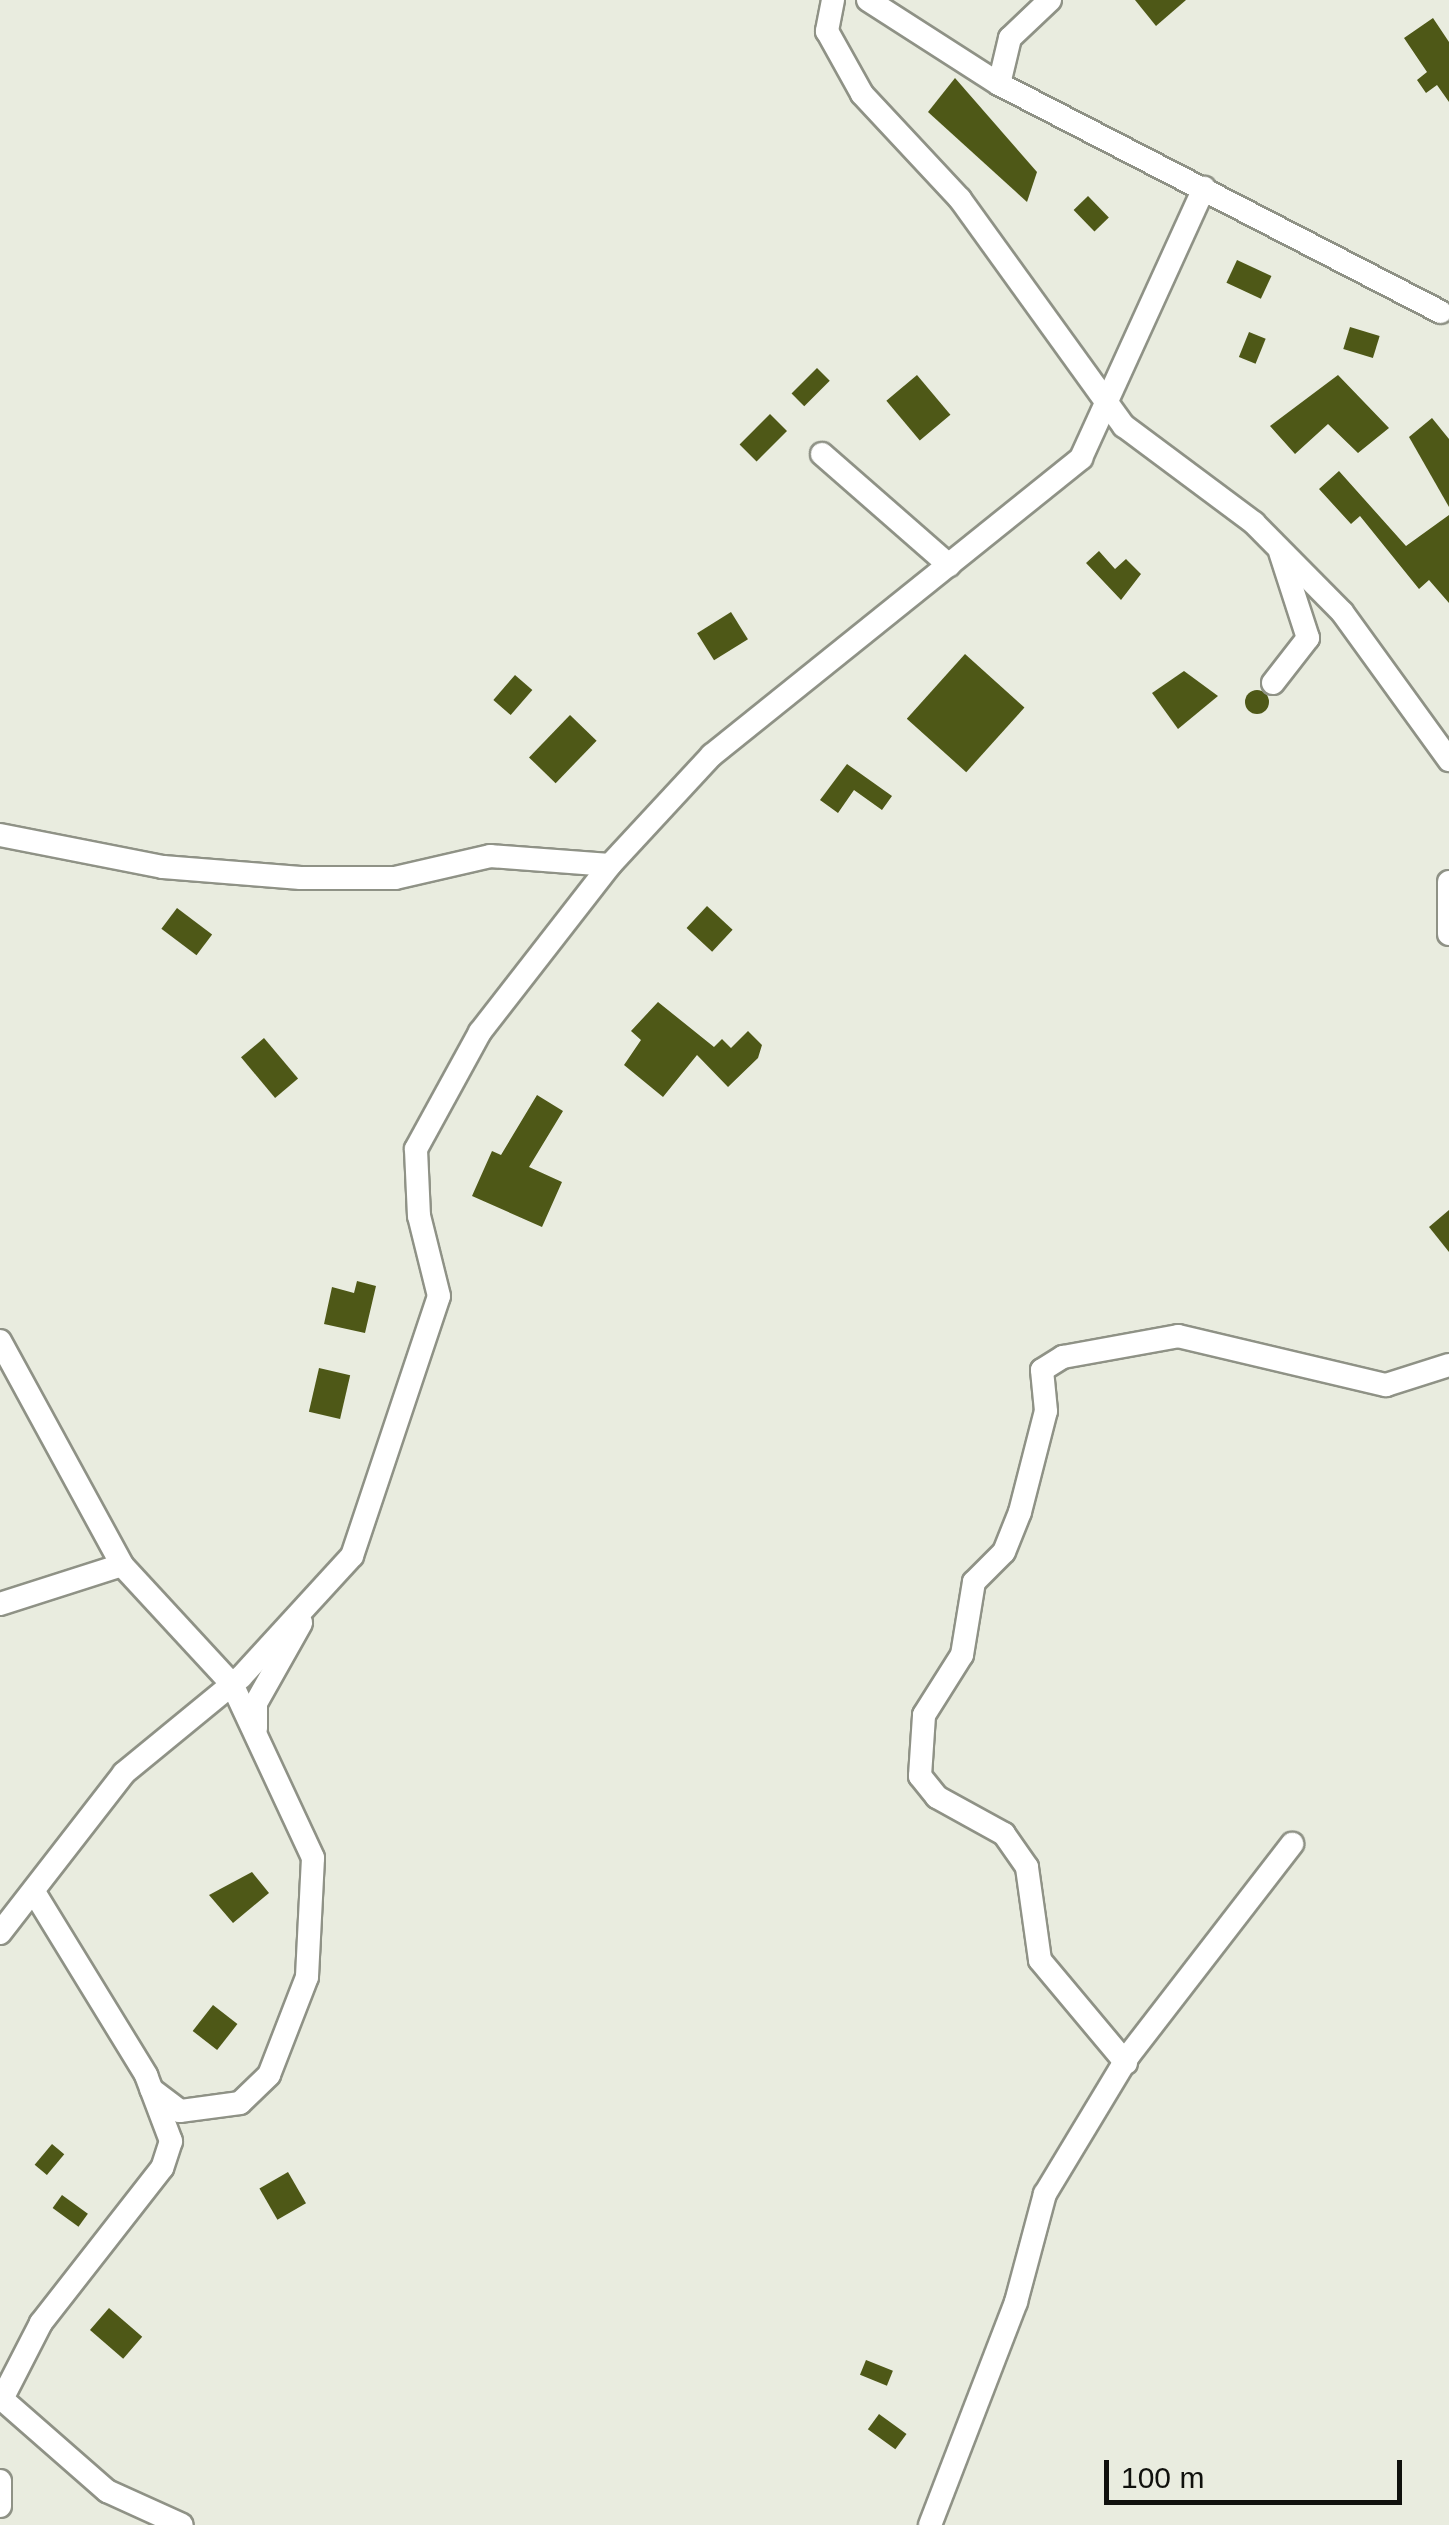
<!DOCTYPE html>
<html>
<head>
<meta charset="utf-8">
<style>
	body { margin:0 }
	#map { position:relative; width:1449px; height:2525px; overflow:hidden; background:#e9ecdf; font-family:Arial,sans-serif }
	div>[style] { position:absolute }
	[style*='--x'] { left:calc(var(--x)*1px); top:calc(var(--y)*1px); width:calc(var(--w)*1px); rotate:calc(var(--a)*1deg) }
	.building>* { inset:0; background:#4e5817; transform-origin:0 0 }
	.round { border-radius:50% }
	.roads { filter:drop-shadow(2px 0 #8f9286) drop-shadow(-2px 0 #8f9286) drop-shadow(0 2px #8f9286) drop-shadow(0 -2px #8f9286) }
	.minor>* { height:22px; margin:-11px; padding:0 11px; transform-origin:11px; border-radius:11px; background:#fff }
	span { translate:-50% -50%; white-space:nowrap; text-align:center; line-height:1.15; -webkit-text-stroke:10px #e9ecdf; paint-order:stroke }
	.scale { position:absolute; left:1104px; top:2460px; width:298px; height:45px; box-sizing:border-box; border:5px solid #10110d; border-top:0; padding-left:12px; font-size:30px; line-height:35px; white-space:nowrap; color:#10110d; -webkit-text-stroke:8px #e9ecdf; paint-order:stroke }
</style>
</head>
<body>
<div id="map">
	<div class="building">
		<div style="clip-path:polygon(1135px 0,1186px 0,1156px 26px)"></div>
		<div style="clip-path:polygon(1433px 18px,1449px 42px,1449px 102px,1437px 85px,1426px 93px,1417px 80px,1427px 72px,1404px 38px)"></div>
		<div style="clip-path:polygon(955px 78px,1037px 172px,1027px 202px,928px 112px)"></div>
		<div style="left:1088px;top:196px;width:30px;height:20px;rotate:46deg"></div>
		<div style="left:1237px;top:260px;width:38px;height:25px;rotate:25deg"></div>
		<div style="left:1350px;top:327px;width:31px;height:23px;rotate:17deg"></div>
		<div style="left:1249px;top:332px;width:18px;height:27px;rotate:22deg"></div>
		<div style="left:817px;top:368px;width:18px;height:36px;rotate:45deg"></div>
		<div style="left:917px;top:375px;width:52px;height:40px;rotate:50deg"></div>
		<div style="clip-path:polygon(1338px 375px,1389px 428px,1358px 453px,1328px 424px,1295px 454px,1270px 426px)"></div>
		<div style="left:770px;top:414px;width:24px;height:43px;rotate:45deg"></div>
		<div style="clip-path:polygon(1432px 418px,1449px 439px,1449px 507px,1409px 437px)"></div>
		<div style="clip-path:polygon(1339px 471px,1406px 546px,1449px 515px,1449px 603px,1429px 580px,1419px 589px,1360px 516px,1351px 524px,1319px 489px)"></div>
		<div style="clip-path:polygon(1099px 551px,1115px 569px,1126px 559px,1141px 574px,1121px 600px,1086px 563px)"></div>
		<div style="left:731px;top:612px;width:32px;height:40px;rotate:58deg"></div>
		<div style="left:965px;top:654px;width:80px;height:87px;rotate:42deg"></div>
		<div style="clip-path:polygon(1184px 671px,1218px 696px,1178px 729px,1152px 693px)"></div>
		<div style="left:515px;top:675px;width:23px;height:33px;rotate:41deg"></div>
		<div class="round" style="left:1245px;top:690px;width:24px;height:24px"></div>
		<div style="left:570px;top:715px;width:37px;height:59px;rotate:44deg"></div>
		<div style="clip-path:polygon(847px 764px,892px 796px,882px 810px,854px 790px,838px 813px,820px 800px)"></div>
		<div style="left:707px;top:906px;width:35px;height:30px;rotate:43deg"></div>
		<div style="left:177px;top:908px;width:44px;height:26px;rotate:37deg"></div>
		<div style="clip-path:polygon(658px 1002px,714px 1047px,722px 1039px,731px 1048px,748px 1031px,762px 1045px,758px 1058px,728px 1087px,697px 1055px,663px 1097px,624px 1065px,641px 1040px,631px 1031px)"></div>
		<div style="left:264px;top:1038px;width:53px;height:30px;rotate:50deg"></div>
		<div style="clip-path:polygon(537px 1095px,563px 1111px,529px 1167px,562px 1182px,542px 1227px,472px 1196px,492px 1151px,501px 1155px)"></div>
		<div style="clip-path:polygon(1449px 1210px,1449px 1252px,1429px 1227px)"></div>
		<div style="clip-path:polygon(357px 1281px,376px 1286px,365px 1333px,324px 1324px,332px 1287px,354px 1293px)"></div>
		<div style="left:319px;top:1368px;width:32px;height:45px;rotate:13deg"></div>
		<div style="clip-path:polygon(252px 1872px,269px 1893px,233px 1923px,209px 1895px)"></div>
		<div style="left:213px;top:2005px;width:31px;height:33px;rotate:38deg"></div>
		<div style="left:52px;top:2144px;width:16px;height:27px;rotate:40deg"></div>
		<div style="left:288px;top:2172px;width:36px;height:33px;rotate:60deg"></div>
		<div style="left:62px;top:2195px;width:32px;height:16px;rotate:36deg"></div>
		<div style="left:109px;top:2308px;width:44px;height:29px;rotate:41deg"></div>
		<div style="left:866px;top:2360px;width:29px;height:16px;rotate:22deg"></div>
		<div style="left:879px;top:2414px;width:34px;height:19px;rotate:36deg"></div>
	</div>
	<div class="roads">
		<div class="minor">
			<div style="--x:833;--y:0;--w:32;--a:101"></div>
			<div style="--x:827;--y:31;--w:72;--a:60.9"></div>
			<div style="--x:862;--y:94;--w:144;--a:47"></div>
			<div style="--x:960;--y:199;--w:280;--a:54.2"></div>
			<div style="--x:1124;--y:426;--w:162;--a:36.7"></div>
			<div style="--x:1254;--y:523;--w:125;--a:45.3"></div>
			<div style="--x:1342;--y:612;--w:183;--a:54.1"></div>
			<div style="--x:868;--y:0;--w:156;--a:32.7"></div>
			<div style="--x:1050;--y:0;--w:55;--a:136.5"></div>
			<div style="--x:1010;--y:38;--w:47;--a:103.4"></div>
			<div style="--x:999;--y:84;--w:497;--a:27.3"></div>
			<div style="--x:822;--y:454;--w:169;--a:41.2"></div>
			<div style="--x:1273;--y:683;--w:57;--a:-52.1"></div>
			<div style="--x:1308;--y:638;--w:90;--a:-108"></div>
			<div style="--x:0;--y:835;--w:166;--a:11.1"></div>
			<div style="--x:163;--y:867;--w:138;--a:4.6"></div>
			<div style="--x:301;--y:878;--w:94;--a:0"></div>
			<div style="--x:395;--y:878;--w:98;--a:-13"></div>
			<div style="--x:490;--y:856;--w:120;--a:4.3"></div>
			<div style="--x:1449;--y:882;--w:52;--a:90"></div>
			<div style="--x:0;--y:1341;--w:255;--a:61.4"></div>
			<div style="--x:0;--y:1604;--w:128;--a:-17.7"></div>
			<div style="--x:122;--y:1565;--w:162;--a:47.3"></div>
			<div style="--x:232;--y:1684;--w:192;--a:65"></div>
			<div style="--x:313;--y:1858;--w:119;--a:92.9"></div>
			<div style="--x:307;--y:1977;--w:105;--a:111.2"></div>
			<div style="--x:269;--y:2075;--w:40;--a:136"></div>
			<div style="--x:240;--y:2103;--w:61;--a:172.4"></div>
			<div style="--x:180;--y:2111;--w:36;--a:-143"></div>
			<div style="--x:256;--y:1728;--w:25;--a:-90"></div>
			<div style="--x:256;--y:1703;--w:92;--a:-60.6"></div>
			<div style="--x:34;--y:1892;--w:215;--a:58.5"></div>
			<div style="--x:146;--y:2075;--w:71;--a:69.3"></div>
			<div style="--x:171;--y:2141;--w:28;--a:108"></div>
			<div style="--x:162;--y:2168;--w:197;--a:128"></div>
			<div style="--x:41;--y:2323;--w:85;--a:117.2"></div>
			<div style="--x:2;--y:2399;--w:140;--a:41.2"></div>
			<div style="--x:107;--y:2491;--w:82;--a:24.4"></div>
			<div style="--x:0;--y:1933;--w:202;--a:-52.2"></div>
			<div style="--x:124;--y:1773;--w:151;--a:-39.4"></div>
			<div style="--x:241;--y:1677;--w:164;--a:-47.5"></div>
			<div style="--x:352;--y:1556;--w:274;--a:-71.5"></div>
			<div style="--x:439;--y:1296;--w:82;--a:-104"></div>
			<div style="--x:419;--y:1216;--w:67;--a:-92.6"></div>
			<div style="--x:416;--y:1149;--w:133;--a:-61.3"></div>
			<div style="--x:480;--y:1032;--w:212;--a:-52.1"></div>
			<div style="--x:610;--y:865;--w:150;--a:-47.2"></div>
			<div style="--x:712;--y:755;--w:474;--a:-38.8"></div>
			<div style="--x:1081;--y:458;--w:297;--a:-65.5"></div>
			<div style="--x:1126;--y:2063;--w:134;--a:-129.9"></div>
			<div style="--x:1040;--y:1960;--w:94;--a:-98"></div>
			<div style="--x:1027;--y:1867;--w:40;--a:-124.9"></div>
			<div style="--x:1004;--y:1834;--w:77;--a:-151.1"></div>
			<div style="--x:937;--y:1797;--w:27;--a:-129"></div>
			<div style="--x:920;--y:1776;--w:61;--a:-86.2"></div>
			<div style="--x:924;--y:1715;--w:71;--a:-57.7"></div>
			<div style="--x:962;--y:1655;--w:74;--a:-80.7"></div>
			<div style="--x:974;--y:1582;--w:42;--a:-45"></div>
			<div style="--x:1004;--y:1552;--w:43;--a:-68.2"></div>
			<div style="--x:1020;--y:1512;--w:104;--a:-75.6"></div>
			<div style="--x:1046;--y:1411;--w:41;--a:-95.6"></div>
			<div style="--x:1042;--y:1370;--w:25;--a:-32"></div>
			<div style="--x:1063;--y:1357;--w:117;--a:-10.3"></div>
			<div style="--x:1178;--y:1336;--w:214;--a:13.3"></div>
			<div style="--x:1386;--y:1385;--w:66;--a:-17.6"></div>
			<div style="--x:0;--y:2481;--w:25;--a:90"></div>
			<div style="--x:930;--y:2525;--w:239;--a:-68.9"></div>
			<div style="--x:1016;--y:2302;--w:112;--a:-75"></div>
			<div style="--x:1045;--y:2194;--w:162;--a:-58.9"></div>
			<div style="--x:1129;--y:2055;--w:267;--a:-52.3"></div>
		</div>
	</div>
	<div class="scale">100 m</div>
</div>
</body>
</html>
